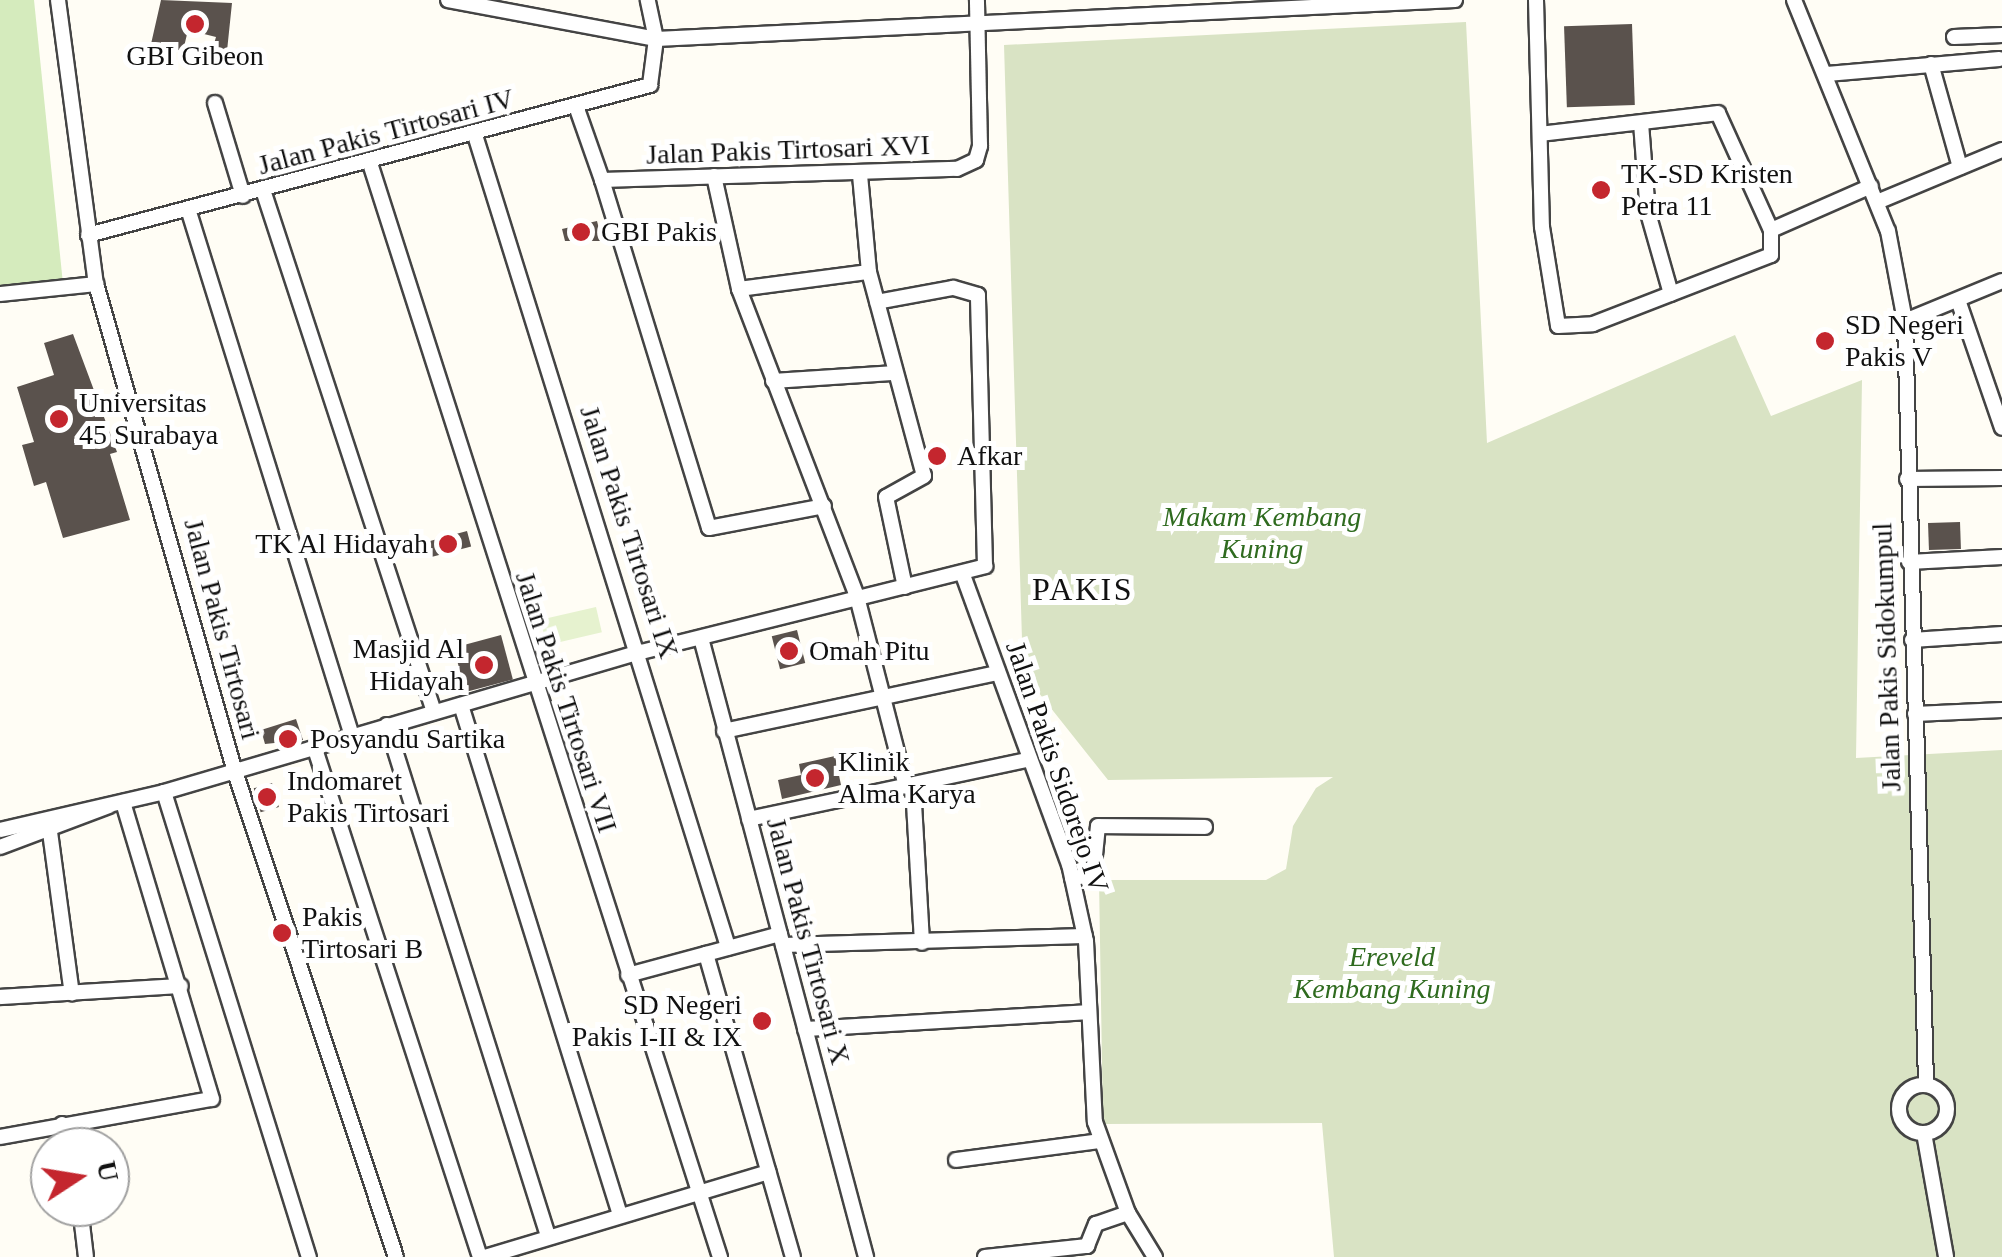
<!DOCTYPE html>
<html>
<head>
<meta charset="utf-8">
<style>
	body { margin:0 }
	#map { position:relative; width:2002px; height:1257px; overflow:hidden; background:#fffdf5; font-family:Georgia,serif }
	div>[style] { position:absolute }
	[style*='--x'] { left:calc(var(--x)*1px); top:calc(var(--y)*1px); width:calc(var(--w)*1px); rotate:calc(var(--a)*1deg) }
	.green>* { inset:0; background:#d5ebbd }
	.cemetery>* { inset:0; background:#d9e3c4 }
	.pitch>* { inset:0; background:#e6f2cf; transform-origin:0 0 }
	.building>* { inset:0; background:#5a524d; transform-origin:0 0 }
	.roads { filter:drop-shadow(2px 0 #444) drop-shadow(-2px 0 #444) drop-shadow(0 2px #444) drop-shadow(0 -2px #444) }
	.minor>* { height:14px; margin:-7px; padding:0 7px; transform-origin:7px; border-radius:7px; background:#fff }
	.minor>.ring { margin:-7px; padding:0; box-sizing:content-box; background:none; border:14px solid #fff; border-radius:50% }
	.dots>* { width:28px; height:28px; translate:-50% -50%; box-sizing:border-box; border:5px solid #fff; border-radius:50% }
	span { translate:-50% -50%; white-space:nowrap; text-align:center; line-height:1.15; -webkit-text-stroke:10px #fff; paint-order:stroke }
	.poi-label { font-size:28px; color:#111 }
	.left { translate:0 -50%; text-align:left }
	.right { translate:-100% -50%; text-align:right }
	.street-label { font-size:28px; color:#111 }
	.park-label { font-size:28px; color:#2f6b1f; font-style:italic }
	.quarter-label { font-size:32px; color:#111; letter-spacing:2.5px }
	.north { position:absolute; left:30px; top:1127px; width:100px; height:100px; box-sizing:border-box; background:#fff; border:2px solid #a0a0a0; border-radius:50%; rotate:78deg; font-size:28px; font-weight:700; line-height:40px; text-align:center; color:#111 }
	.north::after { content:''; display:block; margin:auto; width:35px; height:45px; background:#c4262e; clip-path:polygon(50% 0,100% 100%,50% 72%,0 100%) }
</style>
</head>
<body>
<div id="map">
	<div class="green">
		<div style="clip-path:polygon(0 0,34px 0,63px 284px,0 290px)"></div>
	</div>
	<div class="cemetery">
		<div style="clip-path:polygon(1466px 22px,1487px 443px,1735px 335px,1771px 416px,1862px 380px,1856px 758px,2002px 750px,2002px 1257px,1334px 1257px,1322px 1123px,1103px 1124px,1099px 880px,1266px 880px,1286px 869px,1293px 826px,1316px 788px,1333px 777px,1108px 780px,1023px 673px,1004px 45px)"></div>
	</div>
	<div class="pitch">
		<div style="left:596px;top:607px;width:26px;height:57px;rotate:77deg"></div>
	</div>
	<div class="building">
		<div style="clip-path:polygon(161px 0,232px 3px,227px 51px,213px 47px,216px 37px,188px 30px,183px 51px,151px 44px)"></div>
		<div style="left:1632px;top:24px;width:81px;height:68px;rotate:88deg"></div>
		<div style="clip-path:polygon(597px 221px,602px 241px,565px 241px,562px 229px)"></div>
		<div style="clip-path:polygon(73px 334px,117px 452px,110px 454px,130px 520px,63px 538px,46px 482px,34px 486px,22px 445px,34px 442px,17px 387px,54px 375px,44px 343px)"></div>
		<div style="left:1960px;top:522px;width:27px;height:32px;rotate:88deg"></div>
		<div style="left:467px;top:531px;width:16px;height:44px;rotate:75deg"></div>
		<div style="left:797px;top:630px;width:34px;height:26px;rotate:76deg"></div>
		<div style="left:501px;top:635px;width:46px;height:49px;rotate:75deg"></div>
		<div style="clip-path:polygon(296px 719px,303px 740px,265px 744px,261px 730px)"></div>
		<div style="clip-path:polygon(835px 756px,841px 785px,782px 799px,778px 780px,801px 775px,799px 764px)"></div>
		<div style="left:272px;top:783px;width:25px;height:19px;rotate:74deg"></div>
	</div>
	<div class="roads">
		<div class="minor">
			<div style="--x:58;--y:0;--w:287;--a:82.4"></div>
			<div style="--x:96;--y:284;--w:507;--a:74.1"></div>
			<div style="--x:235;--y:772;--w:511;--a:71.64"></div>
			<div style="--x:448;--y:0;--w:212;--a:10.6"></div>
			<div style="--x:656;--y:39;--w:800;--a:-2.79"></div>
			<div style="--x:1536;--y:0;--w:227;--a:88.5"></div>
			<div style="--x:1542;--y:227;--w:100;--a:80.8"></div>
			<div style="--x:1558;--y:326;--w:35;--a:-3"></div>
			<div style="--x:1593;--y:324;--w:191;--a:-21.2"></div>
			<div style="--x:1771;--y:255;--w:25;--a:-90"></div>
			<div style="--x:1771;--y:230;--w:128;--a:-114.4"></div>
			<div style="--x:1718;--y:113;--w:179;--a:173.3"></div>
			<div style="--x:1794;--y:0;--w:249;--a:67.9"></div>
			<div style="--x:1888;--y:231;--w:92;--a:79.3"></div>
			<div style="--x:1905;--y:321;--w:763;--a:88.42"></div>
			<div style="--x:1954;--y:37;--w:48;--a:-2.4"></div>
			<div style="--x:1931;--y:64;--w:107;--a:74.3"></div>
			<div style="--x:1827;--y:74;--w:173;--a:-5"></div>
			<div style="--x:215;--y:103;--w:97;--a:73.2"></div>
			<div style="--x:576;--y:106;--w:78;--a:70.6"></div>
			<div style="--x:602;--y:180;--w:355;--a:-1.8"></div>
			<div style="--x:957;--y:169;--w:21;--a:-25"></div>
			<div style="--x:976;--y:160;--w:15;--a:-74"></div>
			<div style="--x:980;--y:146;--w:146;--a:-91.2"></div>
			<div style="--x:1641;--y:123;--w:90;--a:85.6"></div>
			<div style="--x:1648;--y:213;--w:84;--a:74.1"></div>
			<div style="--x:475;--y:135;--w:851;--a:72.69"></div>
			<div style="--x:369;--y:160;--w:1152;--a:72.26"></div>
			<div style="--x:860;--y:175;--w:97;--a:84.7"></div>
			<div style="--x:869;--y:272;--w:211;--a:74.9"></div>
			<div style="--x:924;--y:476;--w:43;--a:151.1"></div>
			<div style="--x:886;--y:497;--w:92;--a:78.1"></div>
			<div style="--x:714;--y:176;--w:116;--a:77.5"></div>
			<div style="--x:739;--y:289;--w:330;--a:69"></div>
			<div style="--x:857;--y:597;--w:196;--a:75.5"></div>
			<div style="--x:602;--y:180;--w:364;--a:72.9"></div>
			<div style="--x:709;--y:528;--w:117;--a:-10.8"></div>
			<div style="--x:263;--y:190;--w:549;--a:71.86"></div>
			<div style="--x:1877;--y:202;--w:135;--a:-22.6"></div>
			<div style="--x:189;--y:212;--w:549;--a:72.72"></div>
			<div style="--x:1771;--y:230;--w:109;--a:-23.7"></div>
			<div style="--x:88;--y:235;--w:582;--a:-14.94"></div>
			<div style="--x:650;--y:85;--w:46;--a:-82.6"></div>
			<div style="--x:656;--y:39;--w:40;--a:-102"></div>
			<div style="--x:739;--y:289;--w:131;--a:-7.5"></div>
			<div style="--x:0;--y:294;--w:97;--a:-5.9"></div>
			<div style="--x:1958;--y:300;--w:135;--a:71"></div>
			<div style="--x:1905;--y:321;--w:105;--a:-22.4"></div>
			<div style="--x:773;--y:381;--w:119;--a:-3.8"></div>
			<div style="--x:1907;--y:479;--w:95;--a:-0.6"></div>
			<div style="--x:1909;--y:562;--w:93;--a:-3.1"></div>
			<div style="--x:963;--y:575;--w:308;--a:69.9"></div>
			<div style="--x:1069;--y:864;--w:79;--a:77.6"></div>
			<div style="--x:1086;--y:941;--w:181;--a:87.2"></div>
			<div style="--x:1095;--y:1122;--w:97;--a:70.1"></div>
			<div style="--x:1128;--y:1213;--w:52;--a:58.5"></div>
			<div style="--x:701;--y:638;--w:641;--a:75.07"></div>
			<div style="--x:1912;--y:640;--w:90;--a:-3.8"></div>
			<div style="--x:461;--y:705;--w:534;--a:72.68"></div>
			<div style="--x:1915;--y:714;--w:87;--a:-2.6"></div>
			<div style="--x:387;--y:725;--w:536;--a:72.51"></div>
			<div style="--x:724;--y:731;--w:280;--a:-12"></div>
			<div style="--x:315;--y:749;--w:534;--a:72.01"></div>
			<div style="--x:913;--y:786;--w:157;--a:86.7"></div>
			<div style="--x:164;--y:792;--w:487;--a:72.7"></div>
			<div style="--x:749;--y:819;--w:284;--a:-12"></div>
			<div style="--x:0;--y:830;--w:168;--a:-13"></div>
			<div style="--x:164;--y:792;--w:497;--a:-16.4"></div>
			<div style="--x:641;--y:652;--w:355;--a:-14"></div>
			<div style="--x:985;--y:566;--w:271;--a:-91.5"></div>
			<div style="--x:978;--y:295;--w:26;--a:-164"></div>
			<div style="--x:953;--y:288;--w:77;--a:169.6"></div>
			<div style="--x:50;--y:832;--w:163;--a:82.3"></div>
			<div style="--x:0;--y:847;--w:116;--a:-20.6"></div>
			<div style="--x:1072;--y:878;--w:21;--a:-8"></div>
			<div style="--x:1093;--y:875;--w:49;--a:-84.2"></div>
			<div style="--x:1098;--y:826;--w:107;--a:0.5"></div>
			<div style="--x:780;--y:934;--w:77;--a:164.9"></div>
			<div style="--x:706;--y:954;--w:315;--a:74"></div>
			<div style="--x:783;--y:945;--w:302;--a:-1.7"></div>
			<div style="--x:628;--y:975;--w:81;--a:-15.1"></div>
			<div style="--x:0;--y:997;--w:181;--a:-3.5"></div>
			<div style="--x:805;--y:1029;--w:283;--a:-3.4"></div>
			<div class="ring" style="left:1899px;top:1085px;width:34px;height:34px"></div>
			<div style="--x:62;--y:1124;--w:24;--a:75"></div>
			<div style="--x:1924;--y:1133;--w:126;--a:79.9"></div>
			<div style="--x:0;--y:1137;--w:215;--a:-10.2"></div>
			<div style="--x:212;--y:1099;--w:310;--a:-106.7"></div>
			<div style="--x:956;--y:1160;--w:145;--a:-7.5"></div>
			<div style="--x:80;--y:1207;--w:50;--a:83.2"></div>
			<div style="--x:485;--y:1257;--w:296;--a:-16.7"></div>
			<div style="--x:985;--y:1257;--w:103;--a:-6.2"></div>
			<div style="--x:1087;--y:1246;--w:24;--a:-68"></div>
			<div style="--x:1096;--y:1224;--w:34;--a:-19"></div>
		</div>
	</div>
	<div class="dots">
		<div style="left:195px;top:24px;background:#c4262e"></div>
		<div style="left:1601px;top:190px;background:#c4262e"></div>
		<div style="left:581px;top:232px;background:#c4262e"></div>
		<div style="left:1825px;top:341px;background:#c4262e"></div>
		<div style="left:59px;top:419px;background:#c4262e"></div>
		<div style="left:937px;top:456px;background:#c4262e"></div>
		<div style="left:448px;top:544px;background:#c4262e"></div>
		<div style="left:789px;top:651px;background:#c4262e"></div>
		<div style="left:484px;top:665px;background:#c4262e"></div>
		<div style="left:288px;top:739px;background:#c4262e"></div>
		<div style="left:815px;top:778px;background:#c4262e"></div>
		<div style="left:267px;top:797px;background:#c4262e"></div>
		<div style="left:282px;top:933px;background:#c4262e"></div>
		<div style="left:762px;top:1021px;background:#c4262e"></div>
	</div>
	<div class="poi-label">
		<span style="left:195px;top:56px">GBI Gibeon</span>
		<span class="left" style="left:1621px;top:190px">TK-SD Kristen<br>Petra 11</span>
		<span class="left" style="left:601px;top:232px">GBI Pakis</span>
		<span class="left" style="left:1845px;top:341px">SD Negeri<br>Pakis V</span>
		<span class="left" style="left:79px;top:419px">Universitas<br>45 Surabaya</span>
		<span class="left" style="left:957px;top:456px">Afkar</span>
		<span class="right" style="left:428px;top:544px">TK Al Hidayah</span>
		<span class="right" style="left:464px;top:665px">Masjid Al<br>Hidayah</span>
		<span class="left" style="left:809px;top:651px">Omah Pitu</span>
		<span class="left" style="left:310px;top:739px">Posyandu Sartika</span>
		<span class="left" style="left:838px;top:778px">Klinik<br>Alma Karya</span>
		<span class="left" style="left:287px;top:797px">Indomaret<br>Pakis Tirtosari</span>
		<span class="left" style="left:302px;top:933px">Pakis<br>Tirtosari B</span>
		<span class="right" style="left:742px;top:1021px">SD Negeri<br>Pakis I-II &amp; IX</span>
	</div>
	<div class="street-label">
		<span style="left:386px;top:132px;rotate:-15deg">Jalan Pakis Tirtosari IV</span>
		<span style="left:788px;top:150px;rotate:-2deg">Jalan Pakis Tirtosari XVI</span>
		<span style="left:629px;top:532px;rotate:72deg">Jalan Pakis Tirtosari IX</span>
		<span style="left:222px;top:629px;rotate:75deg">Jalan Pakis Tirtosari</span>
		<span style="left:1887px;top:657px;rotate:-92deg">Jalan Pakis Sidokumpul</span>
		<span style="left:566px;top:702px;rotate:72deg">Jalan Pakis Tirtosari VII</span>
		<span style="left:1057px;top:767px;rotate:71deg">Jalan Pakis Sidorejo IV</span>
		<span style="left:808px;top:941px;rotate:75deg">Jalan Pakis Tirtosari X</span>
	</div>
	<div class="park-label">
		<span style="left:1262px;top:533px">Makam Kembang<br>Kuning</span>
		<span style="left:1392px;top:973px">Ereveld<br>Kembang Kuning</span>
	</div>
	<div class="quarter-label">
		<span style="left:1083px;top:589px">PAKIS</span>
	</div>
	<div class="north">U</div>
</div>
</body>
</html>
